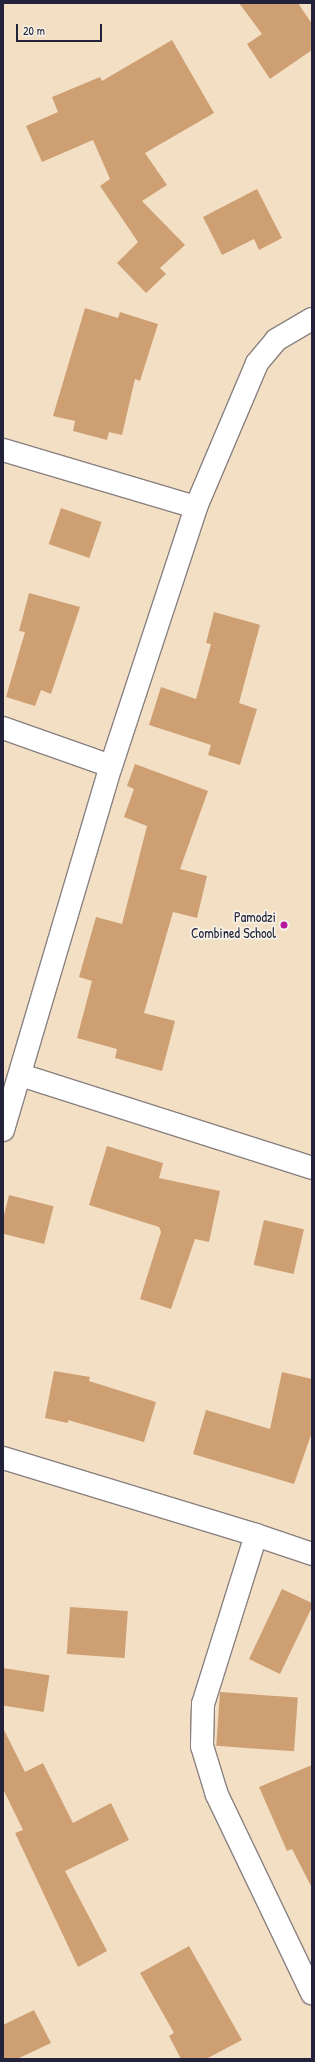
<!DOCTYPE html>
<html>
<head>
<meta charset="utf-8">
<style>
	body { margin:0 }
	#map { position:relative; width:315px; height:2062px; overflow:hidden; background:#f3e0c4; font-family:"Patrick Hand",sans-serif }
	div>[style] { position:absolute }
	[style*='--x'] { left:calc(var(--x)*1px); top:calc(var(--y)*1px); width:calc(var(--w)*1px); rotate:calc(var(--a)*1deg) }
	.building>* { inset:0; background:#cf9f74; transform-origin:0 0 }
	.roads { filter:drop-shadow(1px 0 #8a8180) drop-shadow(-1px 0 #8a8180) drop-shadow(0 1px #8a8180) drop-shadow(0 -1px #8a8180) }
	.minor>* { height:22px; margin:-11px; padding:0 11px; transform-origin:11px; border-radius:11px; background:#fff }
	.dots>* { width:11px; height:11px; translate:-50% -50%; box-sizing:border-box; border:2px solid #f7f3e8; border-radius:50% }
	span { translate:-50% -50%; white-space:nowrap; text-align:center; line-height:1.15; -webkit-text-stroke:3.5px #f7f3e8; paint-order:stroke }
	.poi-label { font-size:14px; color:#22223b }
	.right { translate:-100% -50%; text-align:right }
	.frame { position:absolute; inset:0; border:4px solid #22223b; pointer-events:none }
	.scale { position:absolute; left:16px; top:24px; width:86px; height:18px; box-sizing:border-box; border:2px solid #22223b; border-top:0; padding-left:5px; font-size:12px; line-height:14px; white-space:nowrap; color:#22223b; -webkit-text-stroke:3px #f7f3e8; paint-order:stroke }
</style>
</head>
<body>
<div id="map">
	<div class="building">
		<div style="clip-path:polygon(239px 3px,298px 3px,312px 24px,312px 50px,270px 79px,247px 44px,262px 34px)"></div>
		<div style="clip-path:polygon(172px 40px,214px 113px,145px 153px,167px 185px,142px 201px,185px 245px,160px 268px,166px 274px,146px 293px,117px 263px,138px 242px,100px 186px,110px 179px,93px 140px,42px 162px,26px 126px,58px 112px,52px 97px,100px 77px,102px 81px)"></div>
		<div style="clip-path:polygon(257px 189px,282px 238px,259px 250px,254px 239px,222px 255px,203px 217px)"></div>
		<div style="clip-path:polygon(85px 308px,118px 318px,120px 312px,158px 324px,140px 381px,135px 379px,122px 435px,109px 432px,107px 440px,73px 431px,75px 421px,53px 416px)"></div>
		<div style="left:61px;top:508px;width:43px;height:38px;rotate:19deg"></div>
		<div style="clip-path:polygon(29px 593px,80px 607px,51px 694px,41px 690px,35px 706px,6px 697px,25px 632px,19px 631px)"></div>
		<div style="clip-path:polygon(214px 612px,260px 625px,239px 703px,257px 709px,240px 765px,208px 755px,211px 745px,149px 725px,161px 687px,196px 699px,211px 644px,206px 643px)"></div>
		<div style="clip-path:polygon(135px 764px,208px 791px,180px 869px,207px 876px,197px 918px,173px 912px,144px 1013px,175px 1021px,162px 1071px,115px 1058px,117px 1049px,77px 1038px,92px 981px,79px 977px,96px 917px,122px 924px,147px 826px,124px 817px,134px 789px,127px 786px)"></div>
		<div style="clip-path:polygon(107px 1146px,163px 1163px,159px 1178px,220px 1191px,209px 1242px,195px 1239px,171px 1309px,140px 1299px,161px 1232px,159px 1227px,89px 1205px)"></div>
		<div style="left:9px;top:1195px;width:46px;height:39px;rotate:14deg"></div>
		<div style="left:264px;top:1220px;width:41px;height:46px;rotate:13deg"></div>
		<div style="clip-path:polygon(54px 1371px,90px 1377px,89px 1381px,156px 1402px,144px 1442px,68px 1420px,68px 1423px,45px 1418px)"></div>
		<div style="clip-path:polygon(282px 1372px,312px 1379px,312px 1432px,294px 1484px,193px 1454px,206px 1410px,270px 1429px)"></div>
		<div style="clip-path:polygon(282px 1589px,312px 1603px,312px 1607px,280px 1674px,249px 1659px)"></div>
		<div style="left:70px;top:1607px;width:58px;height:47px;rotate:4deg"></div>
		<div style="left:3px;top:1668px;width:47px;height:37px;rotate:9deg"></div>
		<div style="left:220px;top:1692px;width:78px;height:54px;rotate:4deg"></div>
		<div style="clip-path:polygon(3px 1728px,25px 1772px,43px 1763px,73px 1823px,111px 1803px,129px 1840px,65px 1871px,107px 1951px,78px 1967px,15px 1833px,23px 1830px,3px 1789px)"></div>
		<div style="clip-path:polygon(312px 1765px,312px 1888px,292px 1849px,287px 1851px,259px 1787px)"></div>
		<div style="clip-path:polygon(189px 1946px,242px 2040px,206px 2059px,181px 2059px,169px 2036px,174px 2033px,140px 1973px)"></div>
		<div style="clip-path:polygon(34px 2010px,51px 2043px,17px 2059px,3px 2059px,3px 2025px)"></div>
	</div>
	<div class="roads">
		<div class="minor">
			<div style="--x:3;--y:450;--w:201;--a:16.5"></div>
			<div style="--x:3;--y:728;--w:114;--a:19.4"></div>
			<div style="--x:21;--y:1075;--w:305;--a:17.7"></div>
			<div style="--x:3;--y:1130;--w:380;--a:-73.5"></div>
			<div style="--x:111;--y:766;--w:273;--a:-71.8"></div>
			<div style="--x:196;--y:507;--w:156;--a:-67"></div>
			<div style="--x:257;--y:363;--w:30;--a:-50"></div>
			<div style="--x:276;--y:340;--w:42;--a:-30.3"></div>
			<div style="--x:3;--y:1458;--w:264;--a:16.9"></div>
			<div style="--x:256;--y:1535;--w:177;--a:107.4"></div>
			<div style="--x:203;--y:1704;--w:42;--a:91.4"></div>
			<div style="--x:202;--y:1746;--w:51;--a:73"></div>
			<div style="--x:217;--y:1795;--w:220;--a:64.4"></div>
			<div style="--x:256;--y:1535;--w:59;--a:18.7"></div>
		</div>
	</div>
	<div class="dots">
		<div style="left:284px;top:925px;background:#b5179e"></div>
	</div>
	<div class="poi-label">
		<span class="right" style="left:276px;top:925px">Pamodzi<br>Combined School</span>
	</div>
	<div class="frame"></div>
	<div class="scale">20 m</div>
</div>
</body>
</html>
